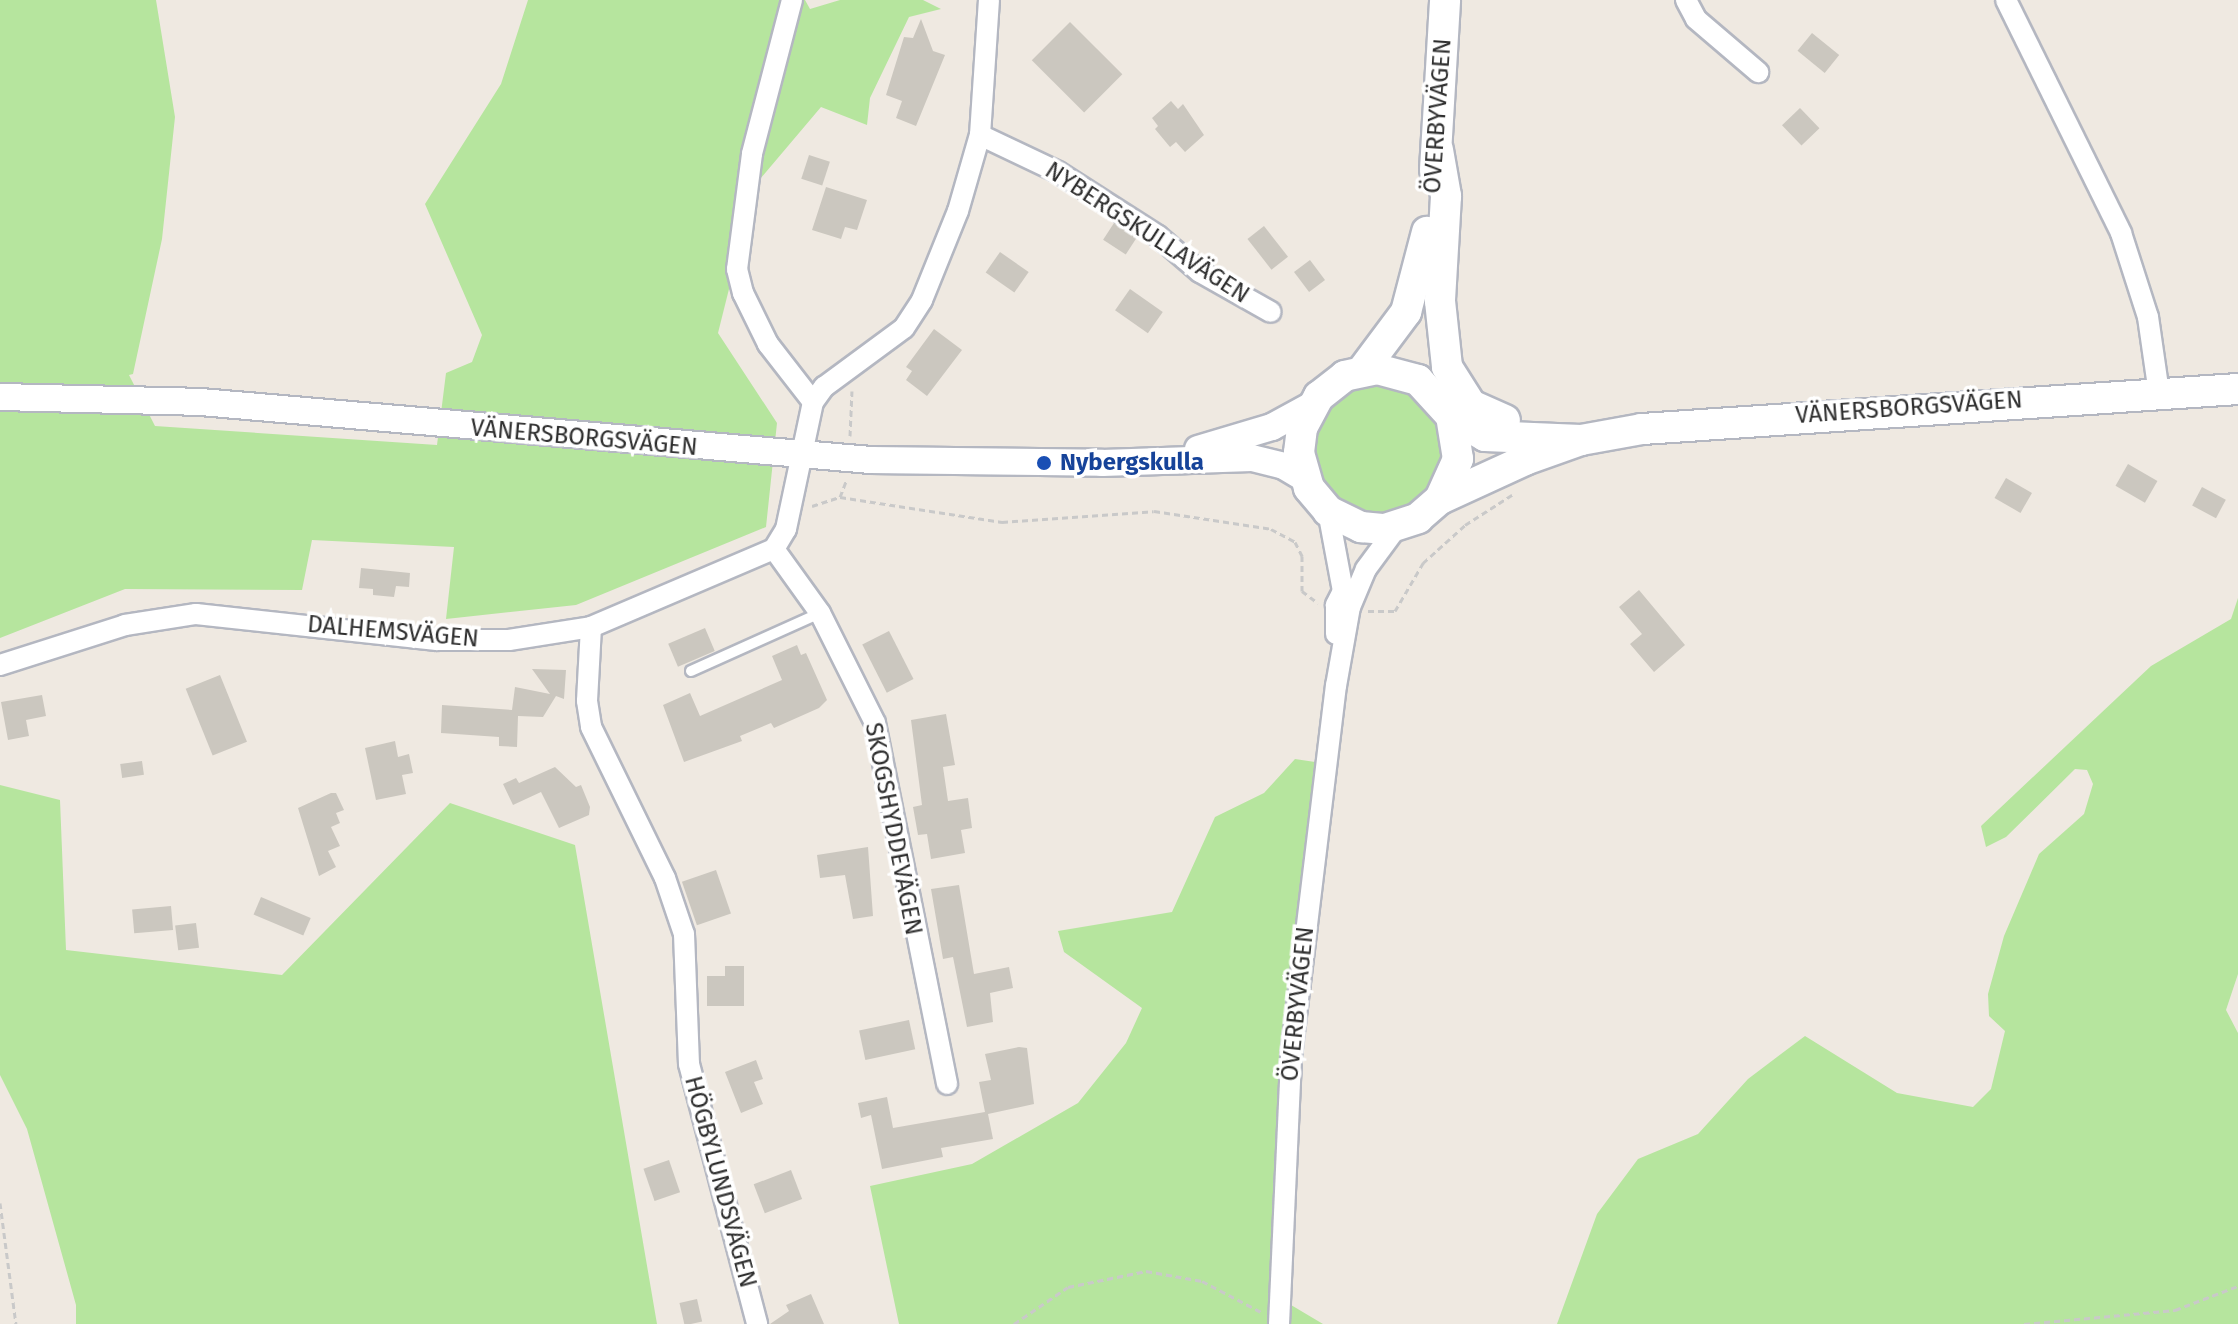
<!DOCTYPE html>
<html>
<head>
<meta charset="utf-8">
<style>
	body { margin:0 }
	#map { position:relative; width:2238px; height:1324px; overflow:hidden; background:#efe9e1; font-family:"Fira Sans",sans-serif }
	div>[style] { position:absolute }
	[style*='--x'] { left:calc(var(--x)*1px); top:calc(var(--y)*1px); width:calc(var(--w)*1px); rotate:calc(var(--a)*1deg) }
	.green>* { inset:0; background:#b6e59e }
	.round { border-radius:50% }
	.building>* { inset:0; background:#cbc7bf; transform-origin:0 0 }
	.path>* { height:3px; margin-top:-1.5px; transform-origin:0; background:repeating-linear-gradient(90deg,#c9c9c9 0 6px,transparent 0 10px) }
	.roads { filter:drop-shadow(2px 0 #b4b7c1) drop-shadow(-2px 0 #b4b7c1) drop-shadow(0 2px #b4b7c1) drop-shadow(0 -2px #b4b7c1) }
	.service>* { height:10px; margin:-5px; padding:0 5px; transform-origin:5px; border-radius:5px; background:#fff }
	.minor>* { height:20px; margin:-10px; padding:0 10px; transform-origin:10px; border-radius:10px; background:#fff }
	.tertiary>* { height:26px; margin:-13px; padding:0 13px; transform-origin:13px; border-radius:13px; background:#fff }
	.secondary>* { height:30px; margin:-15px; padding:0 15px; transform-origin:15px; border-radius:15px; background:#fff }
	.dots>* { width:22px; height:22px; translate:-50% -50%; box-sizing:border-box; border:4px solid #fff; border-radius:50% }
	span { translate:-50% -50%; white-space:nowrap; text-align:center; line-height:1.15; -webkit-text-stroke:7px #fff; paint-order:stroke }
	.street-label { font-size:24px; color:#2e2e2e }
	.transit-label { font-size:24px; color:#164399; font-weight:700 }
	.left { translate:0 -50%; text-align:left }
</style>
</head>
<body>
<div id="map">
	<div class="green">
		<div style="clip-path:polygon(0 0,156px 0,175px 117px,162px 239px,133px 374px,129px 375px,155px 426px,437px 445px,446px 373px,472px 362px,482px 335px,425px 204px,501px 84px,528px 0,805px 0,810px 9px,840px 0,923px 0,941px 9px,909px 17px,870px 98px,867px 125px,821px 107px,755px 185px,718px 333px,777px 423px,766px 527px,576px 605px,446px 619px,454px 547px,312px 540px,302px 590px,125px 589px,0 638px)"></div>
		<div class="round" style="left:1311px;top:383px;width:134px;height:134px"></div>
		<div style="clip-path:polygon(2238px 598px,2238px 974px,2226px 1010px,2238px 1033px,2238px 1324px,1557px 1324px,1597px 1214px,1638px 1159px,1698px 1134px,1748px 1079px,1805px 1036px,1897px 1093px,1973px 1107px,1991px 1089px,2005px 1031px,1989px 1016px,1988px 994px,2004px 936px,2039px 854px,2084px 814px,2093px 784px,2087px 770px,2075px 769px,2006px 837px,1986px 847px,1981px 826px,2151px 666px,2231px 619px)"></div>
		<div style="clip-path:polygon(1295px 759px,1315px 762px,1298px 907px,1269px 1292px,1323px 1324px,899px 1324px,870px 1186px,972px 1164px,1078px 1103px,1126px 1043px,1142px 1008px,1064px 952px,1058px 931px,1172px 912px,1215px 817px,1264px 793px)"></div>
		<div style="clip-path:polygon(0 785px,60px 800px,66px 950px,282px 975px,450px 803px,575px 845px,657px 1324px,76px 1324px,76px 1305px,27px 1129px,0 1075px)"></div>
	</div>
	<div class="building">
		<div style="clip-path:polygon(921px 19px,933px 51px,945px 55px,916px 126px,896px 118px,902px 101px,886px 95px,904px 37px,913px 38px)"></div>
		<div style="left:1070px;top:22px;width:74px;height:54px;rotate:45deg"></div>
		<div style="left:1812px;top:33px;width:35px;height:23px;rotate:39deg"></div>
		<div style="clip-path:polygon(1171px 101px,1178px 109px,1183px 104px,1204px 135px,1185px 152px,1176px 142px,1170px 147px,1155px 129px,1158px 126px,1152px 118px)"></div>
		<div style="left:1800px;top:108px;width:28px;height:25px;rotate:46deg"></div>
		<div style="left:809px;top:155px;width:22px;height:25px;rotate:18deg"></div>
		<div style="clip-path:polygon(826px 187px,867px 200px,857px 230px,845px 227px,841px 239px,812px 230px)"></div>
		<div style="left:1114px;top:223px;width:27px;height:20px;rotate:33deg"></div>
		<div style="left:1264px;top:226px;width:39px;height:21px;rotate:52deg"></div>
		<div style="left:1000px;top:252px;width:35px;height:25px;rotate:35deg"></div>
		<div style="left:1310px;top:260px;width:25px;height:20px;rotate:53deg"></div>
		<div style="left:1130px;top:289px;width:40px;height:26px;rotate:35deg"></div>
		<div style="clip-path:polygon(934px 329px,962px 350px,927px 396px,906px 380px,912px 371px,906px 367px)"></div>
		<div style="left:2128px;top:464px;width:34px;height:25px;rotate:30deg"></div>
		<div style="left:2006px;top:478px;width:30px;height:23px;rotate:30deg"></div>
		<div style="left:2202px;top:487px;width:27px;height:21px;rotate:28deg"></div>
		<div style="clip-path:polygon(361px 568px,410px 573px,409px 587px,396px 586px,394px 597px,373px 595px,373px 589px,359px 588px)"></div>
		<div style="clip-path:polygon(1639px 590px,1685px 645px,1654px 672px,1630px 644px,1642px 634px,1619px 607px)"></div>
		<div style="left:705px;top:628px;width:25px;height:40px;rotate:67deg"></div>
		<div style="left:889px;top:631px;width:54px;height:30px;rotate:63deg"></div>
		<div style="clip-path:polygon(797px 645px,801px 655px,806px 653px,827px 700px,819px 708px,774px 728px,771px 723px,740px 736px,742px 741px,684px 762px,663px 705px,690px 693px,700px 716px,782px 680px,772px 656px)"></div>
		<div style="clip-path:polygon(532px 669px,566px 670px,564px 699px,556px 696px,543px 717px,518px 716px,517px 747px,499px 746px,499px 737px,441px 733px,442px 705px,512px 710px,515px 687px,550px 694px)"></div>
		<div style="left:220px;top:675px;width:72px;height:37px;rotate:68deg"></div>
		<div style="clip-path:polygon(42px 695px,46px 716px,26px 720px,29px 736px,8px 740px,1px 702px)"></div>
		<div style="clip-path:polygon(946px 714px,955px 765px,943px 767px,948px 801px,968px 798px,972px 828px,961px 830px,965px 853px,931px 859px,927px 834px,918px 835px,913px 807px,922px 805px,911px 720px)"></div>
		<div style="clip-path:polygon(395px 741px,398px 757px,409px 754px,413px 773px,402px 775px,406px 794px,376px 800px,365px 748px)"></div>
		<div style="left:142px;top:761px;width:14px;height:22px;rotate:82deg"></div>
		<div style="clip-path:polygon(555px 767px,576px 787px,581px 785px,590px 807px,589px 815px,559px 828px,541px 792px,513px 805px,503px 784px,516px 778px,519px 783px)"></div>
		<div style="clip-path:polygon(331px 793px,336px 793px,344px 810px,336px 813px,340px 823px,331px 827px,340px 846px,328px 851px,336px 867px,319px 876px,298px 808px)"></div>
		<div style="clip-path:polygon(868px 847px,873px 916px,853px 919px,845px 875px,820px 878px,817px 855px)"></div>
		<div style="left:716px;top:870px;width:46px;height:36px;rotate:71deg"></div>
		<div style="clip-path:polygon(959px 885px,974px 974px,1009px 967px,1013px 988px,990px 993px,993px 1022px,967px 1027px,953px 957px,943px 959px,931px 889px)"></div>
		<div style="left:261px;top:897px;width:54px;height:19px;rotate:23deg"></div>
		<div style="left:171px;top:906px;width:24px;height:39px;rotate:85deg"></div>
		<div style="left:196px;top:923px;width:25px;height:21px;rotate:83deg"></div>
		<div style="clip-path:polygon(725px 966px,744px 966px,744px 1006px,707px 1006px,707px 976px,725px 976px)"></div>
		<div style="left:909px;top:1020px;width:30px;height:51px;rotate:78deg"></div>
		<div style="clip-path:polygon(1019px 1047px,1027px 1048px,1034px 1104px,988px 1114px,993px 1139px,941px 1148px,943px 1157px,882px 1169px,871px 1115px,861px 1118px,858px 1103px,887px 1097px,893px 1128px,985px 1112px,979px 1082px,991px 1080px,985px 1054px)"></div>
		<div style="clip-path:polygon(756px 1060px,763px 1079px,754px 1082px,763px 1104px,741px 1113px,725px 1072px)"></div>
		<div style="left:669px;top:1160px;width:34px;height:27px;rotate:71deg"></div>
		<div style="left:791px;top:1170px;width:31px;height:40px;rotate:69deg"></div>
		<div style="clip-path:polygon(811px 1294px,824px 1324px,770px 1324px,789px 1311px,786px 1305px)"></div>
		<div style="left:697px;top:1299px;width:23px;height:18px;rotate:77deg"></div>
	</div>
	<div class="path">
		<div style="--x:850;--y:436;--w:45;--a:-87.5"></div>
		<div style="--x:840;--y:497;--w:164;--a:8.8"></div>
		<div style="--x:1002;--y:522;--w:152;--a:-4.1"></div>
		<div style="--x:1154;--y:511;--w:118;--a:8.7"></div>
		<div style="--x:1271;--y:529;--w:27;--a:28"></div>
		<div style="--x:1295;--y:542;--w:16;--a:63"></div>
		<div style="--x:1302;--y:556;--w:35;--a:90"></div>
		<div style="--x:1302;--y:591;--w:20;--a:37"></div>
		<div style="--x:812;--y:506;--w:29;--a:-18"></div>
		<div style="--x:840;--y:497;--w:19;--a:-69"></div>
		<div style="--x:1368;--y:611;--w:27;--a:0"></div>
		<div style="--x:1395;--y:611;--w:56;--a:-59.7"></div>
		<div style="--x:1423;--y:563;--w:57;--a:-42.1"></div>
		<div style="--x:1465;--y:525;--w:56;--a:-32.6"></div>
		<div style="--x:0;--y:1203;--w:122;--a:82.5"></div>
		<div style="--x:1014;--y:1324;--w:65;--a:-34.4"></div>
		<div style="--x:1068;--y:1287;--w:80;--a:-11.6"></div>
		<div style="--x:1146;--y:1271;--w:57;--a:10.1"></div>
		<div style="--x:1202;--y:1281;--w:67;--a:27.7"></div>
		<div style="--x:2024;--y:1324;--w:152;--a:-5.3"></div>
		<div style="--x:2175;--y:1310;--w:67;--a:-20.9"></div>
	</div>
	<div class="roads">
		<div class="service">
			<div style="--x:691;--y:671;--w:141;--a:-24.2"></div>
		</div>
		<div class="minor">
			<div style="--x:792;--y:0;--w:159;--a:104.6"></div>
			<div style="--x:752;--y:154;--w:116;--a:97.4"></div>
			<div style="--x:737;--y:269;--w:25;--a:76"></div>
			<div style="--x:743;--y:293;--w:57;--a:63.9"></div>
			<div style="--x:768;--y:344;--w:73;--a:52.2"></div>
			<div style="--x:1686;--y:0;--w:21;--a:62"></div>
			<div style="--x:1696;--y:19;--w:82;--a:40.5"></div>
			<div style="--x:2006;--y:0;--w:260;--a:63.7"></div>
			<div style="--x:2121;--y:233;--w:88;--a:72.2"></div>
			<div style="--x:2148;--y:317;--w:77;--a:81.8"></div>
			<div style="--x:980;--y:135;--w:86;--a:25.4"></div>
			<div style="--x:1058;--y:172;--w:119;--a:32.6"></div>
			<div style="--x:1158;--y:236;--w:55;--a:40.6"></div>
			<div style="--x:1200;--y:272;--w:81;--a:29.4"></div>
			<div style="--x:1328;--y:511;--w:81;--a:79.4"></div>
			<div style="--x:1343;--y:591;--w:16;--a:117"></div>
			<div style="--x:1336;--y:605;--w:29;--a:90"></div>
			<div style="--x:774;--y:549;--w:79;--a:54.3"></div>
			<div style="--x:820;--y:613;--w:123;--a:63.4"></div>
			<div style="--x:875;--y:723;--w:368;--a:78.7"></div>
			<div style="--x:591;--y:627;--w:74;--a:93.1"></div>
			<div style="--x:587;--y:701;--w:26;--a:81"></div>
			<div style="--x:591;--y:727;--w:168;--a:63.9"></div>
			<div style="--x:665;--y:878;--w:59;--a:71.3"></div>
			<div style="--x:684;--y:934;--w:130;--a:87.8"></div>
			<div style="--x:689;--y:1064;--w:269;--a:75.3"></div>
			<div style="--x:0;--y:665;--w:131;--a:-17.7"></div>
			<div style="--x:125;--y:625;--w:72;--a:-8.8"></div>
			<div style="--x:196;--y:614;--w:242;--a:6.2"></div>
			<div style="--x:437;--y:640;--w:72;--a:0"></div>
			<div style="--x:509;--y:640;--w:83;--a:-9"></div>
			<div style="--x:591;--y:627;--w:199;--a:-23.1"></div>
			<div style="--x:774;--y:549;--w:23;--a:-59"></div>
			<div style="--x:786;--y:529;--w:130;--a:-78"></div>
			<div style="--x:813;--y:402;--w:19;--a:-54"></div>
			<div style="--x:824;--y:387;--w:99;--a:-36.4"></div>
			<div style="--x:904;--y:328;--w:33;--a:-57"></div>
			<div style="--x:922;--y:300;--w:96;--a:-68"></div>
			<div style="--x:958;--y:211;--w:79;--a:-73.9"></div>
			<div style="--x:980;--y:135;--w:135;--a:-86.2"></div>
			<div style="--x:1279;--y:1324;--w:267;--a:-87.4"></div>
			<div style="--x:1291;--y:1057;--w:374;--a:-83.1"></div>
			<div style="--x:1336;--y:686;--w:80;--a:-80"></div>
			<div style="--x:1350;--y:607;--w:41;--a:-67.2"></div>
			<div style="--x:1366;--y:569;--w:52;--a:-53.6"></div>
		</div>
		<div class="tertiary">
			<div style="--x:0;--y:397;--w:201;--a:1.4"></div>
			<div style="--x:201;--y:402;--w:673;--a:4.95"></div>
			<div style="--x:871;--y:460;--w:231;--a:0.7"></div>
			<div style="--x:1102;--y:463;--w:150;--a:-1.9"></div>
			<div style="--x:1252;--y:458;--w:33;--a:14"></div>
			<div style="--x:1284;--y:466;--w:23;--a:31"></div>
			<div style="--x:1198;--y:449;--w:77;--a:-16.6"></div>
			<div style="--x:1272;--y:427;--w:46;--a:-28.8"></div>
		</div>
		<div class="secondary">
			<div style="--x:1438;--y:150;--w:47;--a:80.1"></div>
			<div style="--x:1446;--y:196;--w:105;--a:93.3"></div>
			<div style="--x:1440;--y:301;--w:66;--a:83.9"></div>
			<div style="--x:1447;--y:367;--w:45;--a:57.7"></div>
			<div style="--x:1471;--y:405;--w:37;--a:24"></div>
			<div style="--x:1435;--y:170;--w:170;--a:-86.6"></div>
			<div style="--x:1362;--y:371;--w:74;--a:-53.3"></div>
			<div style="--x:1406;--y:312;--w:83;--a:-75.3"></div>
			<div style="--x:1581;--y:440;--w:96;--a:-177.6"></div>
			<div style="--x:1485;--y:436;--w:39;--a:-150"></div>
			<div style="--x:1451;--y:416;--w:49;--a:-132.5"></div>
			<div style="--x:1418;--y:380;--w:42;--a:-165"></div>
			<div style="--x:1377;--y:369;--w:33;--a:168"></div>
			<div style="--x:1345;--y:376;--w:33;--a:142"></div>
			<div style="--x:1319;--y:396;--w:36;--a:118"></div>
			<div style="--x:1302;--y:428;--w:25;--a:97"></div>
			<div style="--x:1299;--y:453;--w:36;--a:74"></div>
			<div style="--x:1309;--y:488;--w:30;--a:50"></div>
			<div style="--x:1328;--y:511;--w:37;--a:26"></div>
			<div style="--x:1361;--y:527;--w:24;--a:5"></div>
			<div style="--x:1385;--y:529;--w:35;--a:-18"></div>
			<div style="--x:1418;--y:518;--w:29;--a:-41"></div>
			<div style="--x:1440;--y:499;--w:94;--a:-24.6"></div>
			<div style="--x:1525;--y:460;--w:59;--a:-19.7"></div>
			<div style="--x:1581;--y:440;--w:62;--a:-10.2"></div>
			<div style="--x:1642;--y:429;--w:597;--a:-3.84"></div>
			<div style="--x:1440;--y:499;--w:44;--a:-65.8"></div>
			<div style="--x:1458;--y:459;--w:44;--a:-99.2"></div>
		</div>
	</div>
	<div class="dots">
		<div style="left:1044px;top:463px;background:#1a4fb4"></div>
	</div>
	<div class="street-label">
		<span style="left:1438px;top:116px;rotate:-86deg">ÖVERBYVÄGEN</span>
		<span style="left:1147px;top:233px;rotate:33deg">NYBERGSKULLAVÄGEN</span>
		<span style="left:1909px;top:408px;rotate:-4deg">VÄNERSBORGSVÄGEN</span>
		<span style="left:584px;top:438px;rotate:5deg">VÄNERSBORGSVÄGEN</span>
		<span style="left:393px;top:632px;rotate:5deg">DALHEMSVÄGEN</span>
		<span style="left:893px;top:829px;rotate:79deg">SKOGSHYDDEVÄGEN</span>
		<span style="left:1298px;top:1004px;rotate:-84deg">ÖVERBYVÄGEN</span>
		<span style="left:720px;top:1182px;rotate:75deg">HÖGBYLUNDSVÄGEN</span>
	</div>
	<div class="transit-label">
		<span class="left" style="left:1060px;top:463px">Nybergskulla</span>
	</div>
</div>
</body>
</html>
